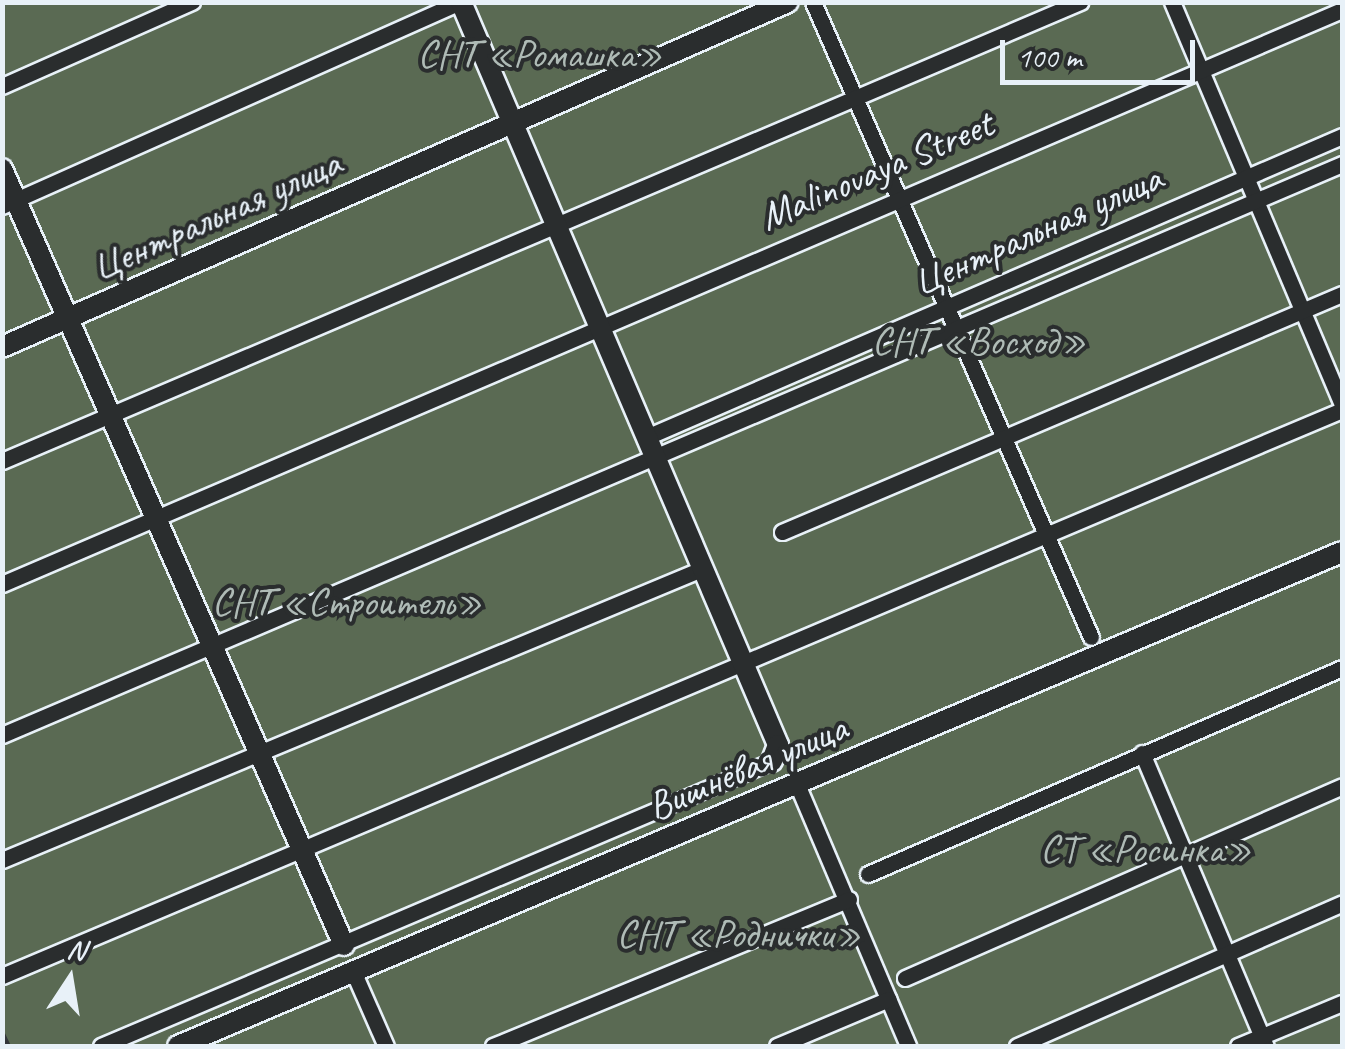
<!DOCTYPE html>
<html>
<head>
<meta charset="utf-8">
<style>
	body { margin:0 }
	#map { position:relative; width:1345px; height:1049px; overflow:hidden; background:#33363a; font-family:Caveat,sans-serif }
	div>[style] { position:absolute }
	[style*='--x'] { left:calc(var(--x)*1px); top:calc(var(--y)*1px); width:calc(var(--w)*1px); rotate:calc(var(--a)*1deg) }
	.green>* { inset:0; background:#5a6a53 }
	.roads { filter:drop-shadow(2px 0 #e8f1f8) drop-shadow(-2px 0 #e8f1f8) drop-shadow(0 2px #e8f1f8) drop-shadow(0 -2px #e8f1f8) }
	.street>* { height:15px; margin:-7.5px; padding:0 7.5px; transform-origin:7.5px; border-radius:7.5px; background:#2a2d2e }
	.secondary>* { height:20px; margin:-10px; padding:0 10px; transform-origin:10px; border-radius:10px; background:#2a2d2e }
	span { translate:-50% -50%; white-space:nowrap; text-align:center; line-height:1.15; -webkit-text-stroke:8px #2a2d2e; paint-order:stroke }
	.park-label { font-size:40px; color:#afbbb6 }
	.street-label { font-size:40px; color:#e8f1f8 }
	.frame { position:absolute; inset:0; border:5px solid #e8f1f8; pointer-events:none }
	.north { position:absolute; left:20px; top:929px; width:100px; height:100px; -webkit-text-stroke:8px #2a2d2e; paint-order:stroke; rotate:12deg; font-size:28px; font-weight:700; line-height:40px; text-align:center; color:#e8f1f8 }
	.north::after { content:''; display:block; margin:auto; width:35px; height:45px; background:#e8f1f8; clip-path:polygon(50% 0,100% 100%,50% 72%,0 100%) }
	.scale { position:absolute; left:1000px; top:40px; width:195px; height:45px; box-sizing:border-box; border:5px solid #e8f1f8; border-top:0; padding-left:12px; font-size:30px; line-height:35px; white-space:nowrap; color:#e8f1f8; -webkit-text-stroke:8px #2a2d2e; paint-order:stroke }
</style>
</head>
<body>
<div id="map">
	<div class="green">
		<div style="clip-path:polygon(2px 3px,1342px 3px,1342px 1046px,11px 1046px,2px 1027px)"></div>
	</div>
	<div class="roads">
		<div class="street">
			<div style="--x:813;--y:2;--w:693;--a:66.36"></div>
			<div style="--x:1172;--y:2;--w:436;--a:67.1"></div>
			<div style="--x:2;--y:86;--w:208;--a:-23.9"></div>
			<div style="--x:2;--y:206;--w:501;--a:-24.01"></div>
			<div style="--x:649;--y:436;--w:755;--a:-23.41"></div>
			<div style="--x:2;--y:461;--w:1172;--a:-23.06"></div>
			<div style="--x:782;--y:532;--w:608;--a:-23.03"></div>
			<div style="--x:2;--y:584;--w:1458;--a:-23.19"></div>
			<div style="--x:2;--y:735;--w:1457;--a:-23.08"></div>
			<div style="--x:1142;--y:753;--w:318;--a:67.1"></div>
			<div style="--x:797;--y:784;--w:285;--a:67"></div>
			<div style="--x:2;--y:860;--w:760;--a:-22.59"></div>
			<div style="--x:868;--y:874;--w:517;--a:-23.49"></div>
			<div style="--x:353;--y:971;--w:82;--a:66.3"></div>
			<div style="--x:2;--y:976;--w:1455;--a:-22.9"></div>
			<div style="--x:905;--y:978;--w:477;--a:-23.7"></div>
			<div style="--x:101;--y:1046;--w:729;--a:-23.01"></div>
			<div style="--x:493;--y:1046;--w:385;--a:-22.4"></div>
			<div style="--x:777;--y:1046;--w:121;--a:-22.8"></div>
			<div style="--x:1017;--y:1046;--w:355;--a:-23.7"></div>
			<div style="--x:1238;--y:1046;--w:113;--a:-22.5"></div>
		</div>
		<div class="secondary">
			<div style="--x:461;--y:2;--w:808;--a:66.89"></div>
			<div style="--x:778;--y:745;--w:17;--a:111"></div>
			<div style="--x:2;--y:169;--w:848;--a:66.22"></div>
			<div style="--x:2;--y:347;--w:858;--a:-23.7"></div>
			<div style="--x:178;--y:1046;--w:1264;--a:-23"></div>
		</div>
	</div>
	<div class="park-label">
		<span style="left:540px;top:54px">СНТ «Ромашка»</span>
		<span style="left:979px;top:341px">СНТ «Восход»</span>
		<span style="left:347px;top:602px">СНТ «Строитель»</span>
		<span style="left:1146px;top:849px">СТ «Росинка»</span>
		<span style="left:739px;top:934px">СНТ «Роднички»</span>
	</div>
	<div class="street-label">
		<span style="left:876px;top:170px;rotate:-23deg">Malinovaya Street</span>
		<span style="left:216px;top:215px;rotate:-24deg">Центральная улица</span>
		<span style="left:1037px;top:230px;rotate:-24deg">Центральная улица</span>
		<span style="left:747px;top:767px;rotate:-23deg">Вишнёвая улица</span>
	</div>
	<div class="frame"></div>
	<div class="north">N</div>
	<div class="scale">100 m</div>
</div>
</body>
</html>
